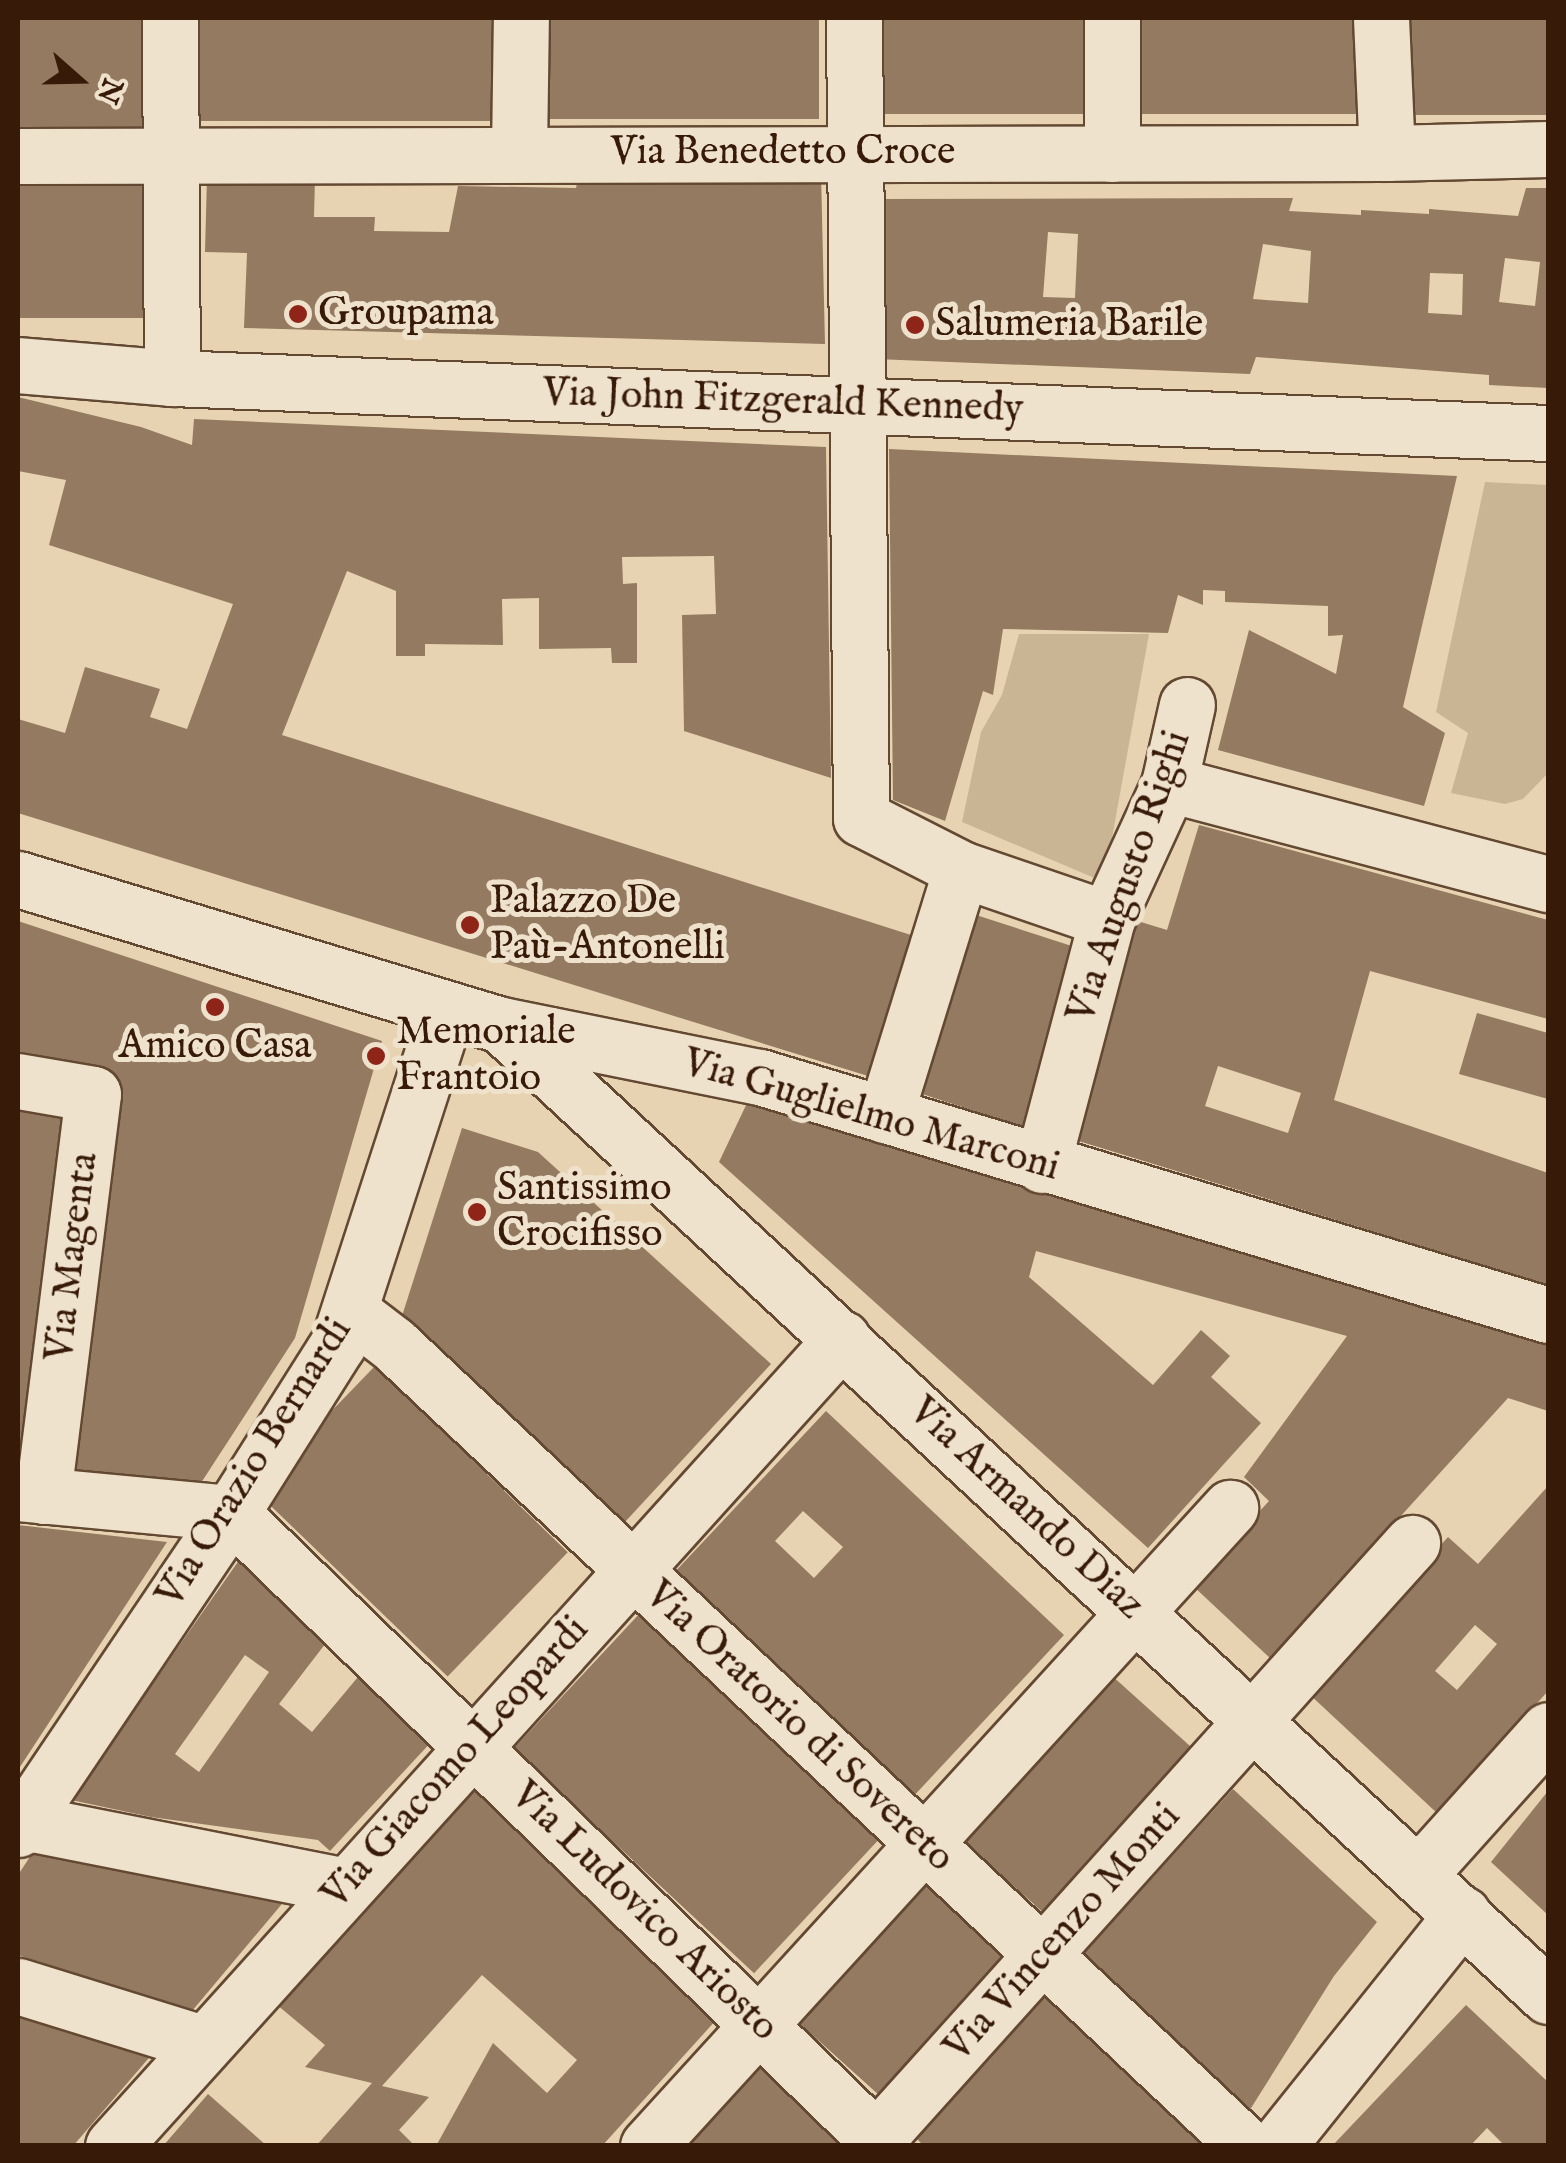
<!DOCTYPE html>
<html>
<head>
<meta charset="utf-8">
<style>
	body { margin:0 }
	#map { position:relative; width:1566px; height:2163px; overflow:hidden; background:#e7d3b1; font-family:"IM FELL English",serif }
	div>[style] { position:absolute }
	[style*='--x'] { left:calc(var(--x)*1px); top:calc(var(--y)*1px); width:calc(var(--w)*1px); rotate:calc(var(--a)*1deg) }
	.green>* { inset:0; background:#c9b494 }
	.building>* { inset:0; background:#937a60; transform-origin:0 0 }
	.roads { filter:drop-shadow(2px 0 #634832) drop-shadow(-2px 0 #634832) drop-shadow(0 2px #634832) drop-shadow(0 -2px #634832) }
	.minor>* { height:55px; margin:-27.5px; padding:0 27.5px; transform-origin:27.5px; border-radius:27.5px; background:#efe2cc }
	.tertiary>* { height:55px; margin:-27.5px; padding:0 27.5px; transform-origin:27.5px; border-radius:27.5px; background:#efe2cc }
	.dots>* { width:28px; height:28px; translate:-50% -50%; box-sizing:border-box; border:5px solid #efe2cc; border-radius:50% }
	span { translate:-50% -50%; white-space:nowrap; text-align:center; line-height:1.15; -webkit-text-stroke:10px #efe2cc; paint-order:stroke }
	.street-label { font-size:40px; color:#371a08 }
	.poi-label { font-size:40px; color:#371a08 }
	.left { translate:0 -50%; text-align:left }
	.frame { position:absolute; inset:0; border:20px solid #371a08; pointer-events:none }
	.north { position:absolute; left:30px; top:30px; width:100px; height:100px; -webkit-text-stroke:8px #efe2cc; paint-order:stroke; rotate:110deg; font-size:28px; font-weight:700; line-height:40px; text-align:center; color:#371a08 }
	.north::after { content:''; display:block; margin:auto; width:35px; height:45px; background:#371a08; clip-path:polygon(50% 0,100% 100%,50% 72%,0 100%) }
</style>
</head>
<body>
<div id="map">
	<div class="green">
		<div style="clip-path:polygon(1485px 482px,1548px 485px,1548px 763px,1546px 775px,1523px 799px,1505px 804px,1451px 793px,1468px 733px,1436px 712px)"></div>
		<div style="clip-path:polygon(1019px 634px,1149px 634px,1104px 882px,962px 822px,981px 732px,1002px 695px)"></div>
	</div>
	<div class="building">
		<div style="left:18px;top:18px;width:129px;height:109px"></div>
		<div style="left:192px;top:18px;width:303px;height:103px"></div>
		<div style="left:548px;top:18px;width:271px;height:101px"></div>
		<div style="left:878px;top:18px;width:213px;height:96px"></div>
		<div style="left:1133px;top:18px;width:223px;height:96px"></div>
		<div style="left:1404px;top:18px;width:144px;height:97px"></div>
		<div style="clip-path:polygon(580px 170px,821px 173px,825px 344px,244px 328px,247px 253px,205px 252px,207px 176px,315px 178px,314px 217px,375px 217px,374px 231px,449px 232px,458px 186px,576px 188px)"></div>
		<div style="left:18px;top:179px;width:129px;height:139px"></div>
		<div style="clip-path:polygon(evenodd,1526px 188px,1548px 188px,1548px 388px,1489px 385px,1489px 375px,1256px 357px,1250px 374px,876px 359px,875px 199px,1293px 198px,1289px 211px,1361px 215px,1361px 210px,1429px 214px,1429px 209px,1518px 216px,1526px 188px,1048px 232px,1078px 234px,1075px 298px,1043px 297px,1048px 232px,1526px 188px,1263px 244px,1311px 251px,1308px 303px,1253px 299px,1263px 244px,1526px 188px,1505px 258px,1540px 262px,1535px 306px,1499px 302px,1505px 258px,1526px 188px,1430px 273px,1463px 274px,1462px 315px,1428px 313px,1430px 273px)"></div>
		<div style="clip-path:polygon(18px 397px,141px 427px,192px 445px,194px 419px,826px 447px,831px 778px,684px 731px,682px 615px,716px 614px,714px 556px,622px 557px,623px 584px,637px 583px,637px 663px,612px 663px,611px 648px,539px 649px,539px 598px,502px 599px,503px 645px,425px 644px,425px 656px,396px 656px,396px 591px,347px 571px,282px 735px,911px 935px,868px 1076px,18px 813px,18px 719px,65px 733px,85px 667px,160px 689px,150px 717px,187px 729px,233px 604px,49px 545px,66px 480px,18px 471px)"></div>
		<div style="clip-path:polygon(889px 449px,1457px 476px,1403px 707px,1445px 733px,1424px 806px,1218px 750px,1249px 630px,1336px 674px,1343px 635px,1328px 636px,1328px 606px,1225px 602px,1225px 591px,1203px 590px,1203px 605px,1178px 595px,1168px 633px,1003px 629px,993px 695px,983px 691px,945px 821px,893px 800px)"></div>
		<div style="clip-path:polygon(evenodd,1199px 825px,1548px 920px,1548px 1019px,1370px 971px,1334px 1100px,1548px 1173px,1548px 1285px,1072px 1139px,1131px 919px,1167px 930px,1199px 825px,1218px 1066px,1301px 1093px,1288px 1133px,1205px 1106px,1218px 1066px)"></div>
		<div style="left:973px;top:914px;width:116px;height:187px;rotate:18deg"></div>
		<div style="clip-path:polygon(18px 921px,382px 1041px,295px 1338px,199px 1486px,64px 1474px,116px 1076px,18px 1058px)"></div>
		<div style="clip-path:polygon(1477px 1013px,1548px 1033px,1548px 1099px,1459px 1074px)"></div>
		<div style="clip-path:polygon(18px 1098px,73px 1107px,29px 1457px,18px 1464px)"></div>
		<div style="clip-path:polygon(748px 1101px,1548px 1340px,1548px 1411px,1508px 1398px,1271px 1659px,1192px 1585px,1269px 1501px,1244px 1477px,1347px 1336px,1036px 1251px,1029px 1277px,1153px 1385px,1201px 1330px,1230px 1356px,1211px 1377px,1261px 1423px,1148px 1548px,719px 1162px)"></div>
		<div style="clip-path:polygon(462px 1128px,538px 1152px,771px 1364px,625px 1522px,402px 1316px)"></div>
		<div style="left:375px;top:1366px;width:268px;height:173px;rotate:44deg"></div>
		<div style="clip-path:polygon(evenodd,826px 1411px,1064px 1635px,910px 1800px,671px 1576px,826px 1411px,803px 1511px,843px 1547px,814px 1578px,775px 1541px,803px 1511px)"></div>
		<div style="clip-path:polygon(evenodd,1548px 1486px,1548px 1691px,1438px 1814px,1308px 1693px,1448px 1537px,1478px 1564px,1548px 1486px,1475px 1625px,1497px 1644px,1457px 1690px,1435px 1671px,1475px 1625px)"></div>
		<div style="clip-path:polygon(18px 1525px,167px 1542px,18px 1770px)"></div>
		<div style="clip-path:polygon(evenodd,242px 1556px,329px 1639px,279px 1704px,312px 1732px,363px 1671px,434px 1739px,330px 1851px,318px 1840px,151px 1817px,71px 1800px,242px 1556px,245px 1655px,269px 1672px,199px 1772px,175px 1754px,245px 1655px)"></div>
		<div style="left:641px;top:1612px;width:329px;height:187px;rotate:43deg"></div>
		<div style="left:1110px;top:1674px;width:111px;height:222px;rotate:42deg"></div>
		<div style="clip-path:polygon(476px 1786px,717px 2019px,602px 2146px,436px 2146px,493px 2043px,547px 2093px,577px 2060px,482px 1975px,382px 2086px,429px 2097px,399px 2130px,415px 2146px,316px 2146px,372px 2083px,305px 2067px,325px 2045px,276px 2004px)"></div>
		<div style="clip-path:polygon(1233px 1789px,1377px 1922px,1334px 1976px,1246px 2116px,1083px 1954px)"></div>
		<div style="clip-path:polygon(1548px 1791px,1548px 1915px,1491px 1862px)"></div>
		<div style="clip-path:polygon(41px 1840px,297px 1886px,192px 2011px,18px 1955px,18px 1875px)"></div>
		<div style="left:922px;top:1878px;width:115px;height:190px;rotate:42deg"></div>
		<div style="clip-path:polygon(1041px 1989px,1208px 2146px,924px 2146px,909px 2131px)"></div>
		<div style="clip-path:polygon(1466px 2005px,1548px 2082px,1548px 2146px,1505px 2146px,1487px 2128px,1470px 2146px,1332px 2146px)"></div>
		<div style="clip-path:polygon(18px 2008px,154px 2052px,73px 2146px,18px 2146px)"></div>
		<div style="clip-path:polygon(755px 2059px,839px 2143px,836px 2146px,677px 2146px)"></div>
		<div style="clip-path:polygon(208px 2094px,267px 2146px,163px 2146px)"></div>
	</div>
	<div class="roads">
		<div class="minor">
			<div style="--x:170;--y:18;--w:360;--a:89.7"></div>
			<div style="--x:854;--y:18;--w:800;--a:89.5"></div>
			<div style="--x:861;--y:818;--w:112;--a:27"></div>
			<div style="--x:961;--y:869;--w:154;--a:18.9"></div>
			<div style="--x:1112;--y:18;--w:136;--a:90"></div>
			<div style="--x:1381;--y:18;--w:135;--a:87.5"></div>
			<div style="--x:519;--y:153;--w:135;--a:-89.2"></div>
			<div style="--x:18;--y:156;--w:1369;--a:-0.13"></div>
			<div style="--x:1387;--y:153;--w:161;--a:-1.4"></div>
			<div style="--x:18;--y:365;--w:155;--a:4.8"></div>
			<div style="--x:172;--y:378;--w:1377;--a:2.29"></div>
			<div style="--x:1169;--y:784;--w:392;--a:14.8"></div>
			<div style="--x:501;--y:1025;--w:264;--a:11.4"></div>
			<div style="--x:760;--y:1077;--w:823;--a:16.81"></div>
			<div style="--x:18;--y:1081;--w:76;--a:9.8"></div>
			<div style="--x:93;--y:1094;--w:405;--a:97.1"></div>
			<div style="--x:885;--y:1115;--w:257;--a:-72.8"></div>
			<div style="--x:1042;--y:1165;--w:254;--a:-75.2"></div>
			<div style="--x:1107;--y:919;--w:149;--a:-65.3"></div>
			<div style="--x:1169;--y:784;--w:81;--a:-77.2"></div>
			<div style="--x:350;--y:1311;--w:54;--a:37.5"></div>
			<div style="--x:393;--y:1344;--w:1171;--a:43.23"></div>
			<div style="--x:18;--y:1493;--w:214;--a:5.4"></div>
			<div style="--x:231;--y:1513;--w:909;--a:44.15"></div>
			<div style="--x:18;--y:1821;--w:334;--a:11.2"></div>
			<div style="--x:18;--y:1829;--w:381;--a:-56"></div>
			<div style="--x:231;--y:1513;--w:200;--a:-57.7"></div>
			<div style="--x:338;--y:1344;--w:352;--a:-72"></div>
			<div style="--x:1419;--y:1874;--w:193;--a:-48.1"></div>
			<div style="--x:18;--y:1986;--w:193;--a:17.2"></div>
			<div style="--x:113;--y:2146;--w:1088;--a:-47.91"></div>
			<div style="--x:648;--y:2146;--w:864;--a:-47.63"></div>
			<div style="--x:870;--y:2146;--w:811;--a:-48.05"></div>
			<div style="--x:1277;--y:2146;--w:297;--a:-51.3"></div>
		</div>
		<div class="tertiary">
			<div style="--x:18;--y:879;--w:505;--a:16.82"></div>
			<div style="--x:501;--y:1025;--w:1428;--a:42.84"></div>
		</div>
	</div>
	<div class="dots">
		<div style="left:298px;top:314px;background:#8f2418"></div>
		<div style="left:915px;top:325px;background:#8f2418"></div>
		<div style="left:470px;top:925px;background:#8f2418"></div>
		<div style="left:215px;top:1007px;background:#8f2418"></div>
		<div style="left:376px;top:1056px;background:#8f2418"></div>
		<div style="left:477px;top:1212px;background:#8f2418"></div>
	</div>
	<div class="street-label">
		<span style="left:783px;top:153px">Via Benedetto Croce</span>
		<span style="left:783px;top:402px;rotate:2deg">Via John Fitzgerald Kennedy</span>
		<span style="left:1130px;top:877px;rotate:-71deg">Via Augusto Righi</span>
		<span style="left:871px;top:1116px;rotate:16deg">Via Guglielmo Marconi</span>
		<span style="left:73px;top:1257px;rotate:-83deg">Via Magenta</span>
		<span style="left:255px;top:1463px;rotate:-58deg">Via Orazio Bernardi</span>
		<span style="left:1026px;top:1509px;rotate:43deg">Via Armando Diaz</span>
		<span style="left:799px;top:1727px;rotate:43deg">Via Oratorio di Sovereto</span>
		<span style="left:456px;top:1763px;rotate:-48deg">Via Giacomo Leopardi</span>
		<span style="left:644px;top:1912px;rotate:44deg">Via Ludovico Ariosto</span>
		<span style="left:1063px;top:1933px;rotate:-48deg">Via Vincenzo Monti</span>
	</div>
	<div class="poi-label">
		<span class="left" style="left:318px;top:314px">Groupama</span>
		<span class="left" style="left:935px;top:325px">Salumeria Barile</span>
		<span class="left" style="left:490px;top:925px">Palazzo De<br>Paù-Antonelli</span>
		<span class="left" style="left:396px;top:1056px">Memoriale<br>Frantoio</span>
		<span style="left:215px;top:1047px">Amico Casa</span>
		<span class="left" style="left:497px;top:1212px">Santissimo<br>Crocifisso</span>
	</div>
	<div class="frame"></div>
	<div class="north">N</div>
</div>
</body>
</html>
